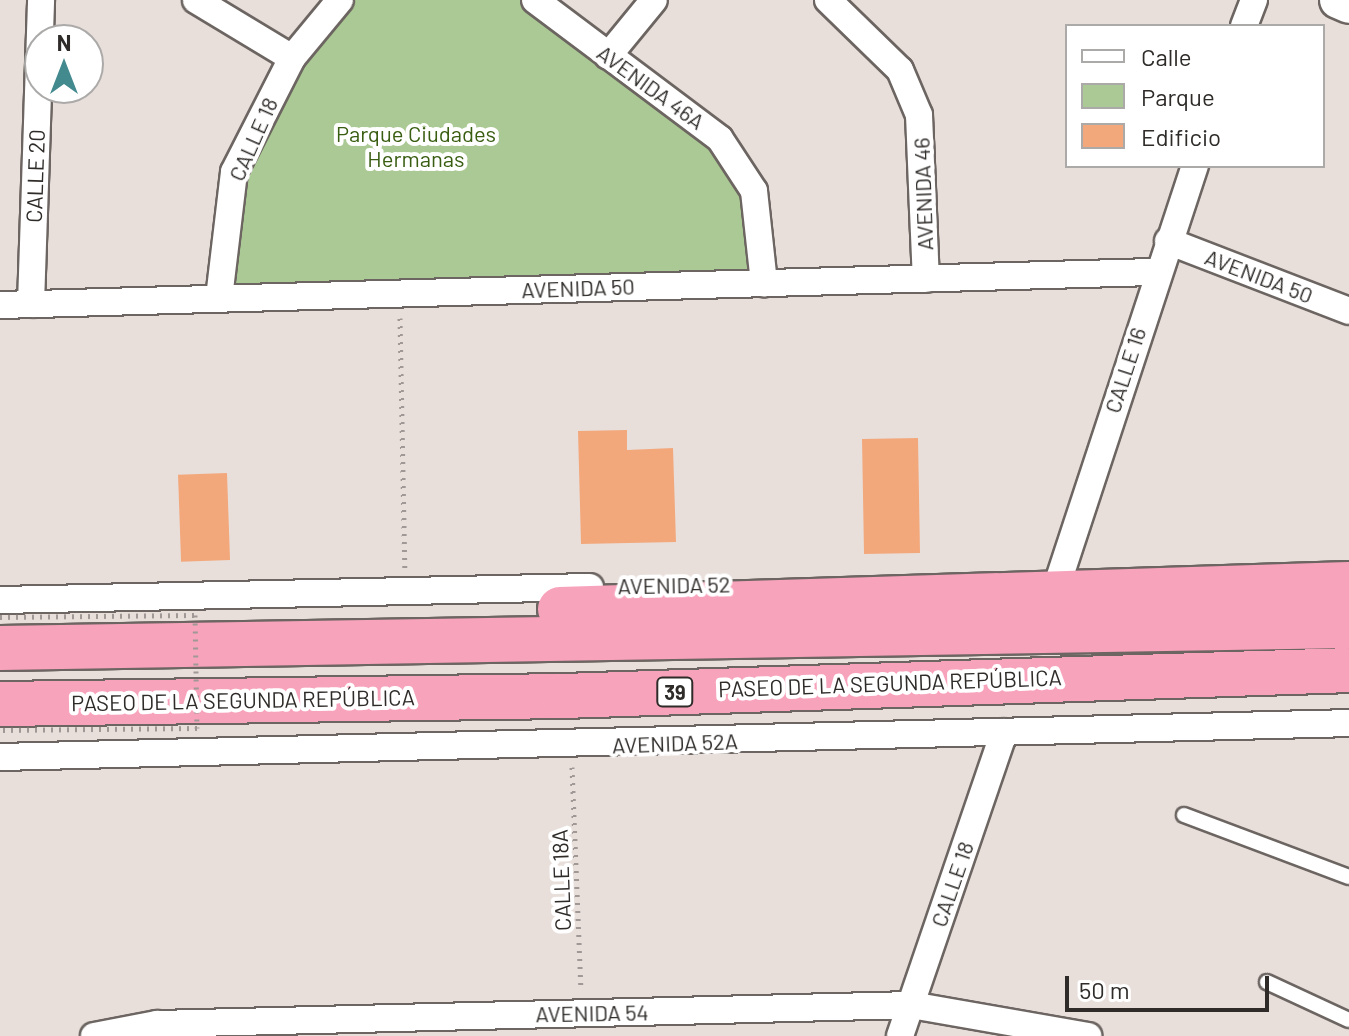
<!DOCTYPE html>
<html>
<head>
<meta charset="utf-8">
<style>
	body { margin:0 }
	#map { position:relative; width:1349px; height:1036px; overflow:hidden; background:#e8dfdb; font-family:Barlow,sans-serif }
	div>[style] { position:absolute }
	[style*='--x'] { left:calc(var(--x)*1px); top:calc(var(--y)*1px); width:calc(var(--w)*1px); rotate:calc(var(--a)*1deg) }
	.green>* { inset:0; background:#abc994 }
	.building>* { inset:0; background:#f3a87c; transform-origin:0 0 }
	.path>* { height:5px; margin-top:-2.5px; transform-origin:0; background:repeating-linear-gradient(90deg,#9f9895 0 2px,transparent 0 8px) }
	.roads { filter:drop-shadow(2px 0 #6c6561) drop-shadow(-2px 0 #6c6561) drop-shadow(0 2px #6c6561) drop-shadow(0 -2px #6c6561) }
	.lane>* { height:14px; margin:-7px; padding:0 7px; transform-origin:7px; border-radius:7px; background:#fff }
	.street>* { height:26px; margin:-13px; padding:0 13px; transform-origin:13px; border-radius:13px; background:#fff }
	.secondary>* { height:36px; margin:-18px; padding:0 18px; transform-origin:18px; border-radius:18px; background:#fff }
	.highway>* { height:44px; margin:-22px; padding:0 22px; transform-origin:22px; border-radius:22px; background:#f8a3bc }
	.path-bridge>* { height:5px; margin-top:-2.5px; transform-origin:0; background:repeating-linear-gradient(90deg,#9f9895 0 2px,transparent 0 8px) }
	span { translate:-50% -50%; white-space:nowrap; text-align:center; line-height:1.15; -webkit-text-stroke:8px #fff; paint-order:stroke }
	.shield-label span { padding:2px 6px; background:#fff; border:2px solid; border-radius:6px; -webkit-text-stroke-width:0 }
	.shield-label { font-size:20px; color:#2e2b29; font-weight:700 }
	.street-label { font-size:22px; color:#2e2b29 }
	.park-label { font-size:22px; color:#395d11 }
	.legend { position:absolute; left:1065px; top:24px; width:260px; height:144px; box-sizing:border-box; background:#fff; border:2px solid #abaaa9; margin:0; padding:10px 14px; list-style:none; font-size:24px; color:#2e2b29 }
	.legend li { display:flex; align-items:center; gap:16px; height:40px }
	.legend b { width:40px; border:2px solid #abaaa9 }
	.north { position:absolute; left:24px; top:24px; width:80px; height:80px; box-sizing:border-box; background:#fff; border:2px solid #abaaa9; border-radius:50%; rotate:0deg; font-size:22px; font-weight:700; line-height:32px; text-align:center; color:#2e2b29 }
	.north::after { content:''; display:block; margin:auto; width:28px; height:36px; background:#438a8f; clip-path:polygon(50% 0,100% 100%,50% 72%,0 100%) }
	.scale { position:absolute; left:1065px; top:976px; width:204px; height:36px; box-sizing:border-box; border:4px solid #2e2b29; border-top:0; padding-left:10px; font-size:24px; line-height:28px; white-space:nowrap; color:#2e2b29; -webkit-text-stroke:6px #fff; paint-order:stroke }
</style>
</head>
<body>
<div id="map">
	<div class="green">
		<div style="clip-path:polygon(340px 0,535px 0,679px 105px,754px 191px,764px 283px,219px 298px,234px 172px)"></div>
	</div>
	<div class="building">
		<div style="clip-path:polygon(627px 430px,627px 450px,673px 448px,676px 542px,581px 544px,578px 431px)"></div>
		<div style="left:918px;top:438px;width:115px;height:56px;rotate:89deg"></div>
		<div style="left:227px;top:473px;width:87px;height:49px;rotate:88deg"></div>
	</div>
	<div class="path">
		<div style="--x:400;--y:318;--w:250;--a:88.9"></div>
		<div style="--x:572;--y:767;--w:222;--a:87.7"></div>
	</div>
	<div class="roads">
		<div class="lane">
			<div style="--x:1184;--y:815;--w:176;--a:20.6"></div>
			<div style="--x:1267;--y:982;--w:90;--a:24.9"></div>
		</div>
		<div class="street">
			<div style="--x:196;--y:0;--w:112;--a:31.1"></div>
			<div style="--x:535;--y:0;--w:231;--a:36.9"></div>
			<div style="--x:720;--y:139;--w:62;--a:56.8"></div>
			<div style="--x:754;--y:191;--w:93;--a:83.8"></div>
			<div style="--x:828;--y:0;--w:100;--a:44.2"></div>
			<div style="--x:900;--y:70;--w:49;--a:67.1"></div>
			<div style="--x:919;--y:115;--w:164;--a:87.6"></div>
			<div style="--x:1244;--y:26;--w:28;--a:-69"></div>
			<div style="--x:608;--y:56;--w:72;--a:-50.6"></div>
			<div style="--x:1168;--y:241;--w:194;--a:21.1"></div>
			<div style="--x:219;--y:298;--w:127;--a:-83.2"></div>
			<div style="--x:234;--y:172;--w:128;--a:-63"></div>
			<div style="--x:292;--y:58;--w:75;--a:-50.4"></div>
			<div style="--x:31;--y:304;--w:304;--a:-88.1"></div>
			<div style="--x:0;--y:305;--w:1156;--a:-1.64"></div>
			<div style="--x:1060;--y:576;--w:432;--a:-71.8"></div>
			<div style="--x:0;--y:600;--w:590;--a:-1.26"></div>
			<div style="--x:0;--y:757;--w:1349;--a:-1.44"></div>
			<div style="--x:94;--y:1036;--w:64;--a:-10.8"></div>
			<div style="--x:157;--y:1024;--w:754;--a:-1.44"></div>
			<div style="--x:911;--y:1005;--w:180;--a:9.9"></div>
			<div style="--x:900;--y:1036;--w:321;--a:-71.1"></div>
		</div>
		<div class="secondary">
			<div style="--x:1338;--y:0;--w:12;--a:24"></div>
		</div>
		<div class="highway">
			<div style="--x:560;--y:609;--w:789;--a:-1.81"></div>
			<div style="--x:0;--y:648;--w:1349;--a:-0.93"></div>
			<div style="--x:0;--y:704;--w:563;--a:-0.81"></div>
			<div style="--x:563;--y:696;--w:786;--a:-1.89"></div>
		</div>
	</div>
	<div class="path-bridge">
		<div style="--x:0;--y:617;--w:195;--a:-0.6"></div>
		<div style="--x:195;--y:615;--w:113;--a:89"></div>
		<div style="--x:197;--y:728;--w:197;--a:179.4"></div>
	</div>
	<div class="shield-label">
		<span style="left:675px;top:692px">39</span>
	</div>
	<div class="street-label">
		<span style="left:651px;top:87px;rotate:36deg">AVENIDA 46A</span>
		<span style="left:253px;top:139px;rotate:-66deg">CALLE 18</span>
		<span style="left:35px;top:176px;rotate:-88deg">CALLE 20</span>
		<span style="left:923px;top:194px;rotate:-92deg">AVENIDA 46</span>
		<span style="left:1259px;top:276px;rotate:21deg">AVENIDA 50</span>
		<span style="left:578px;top:288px;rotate:-2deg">AVENIDA 50</span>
		<span style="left:1125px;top:370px;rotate:-72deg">CALLE 16</span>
		<span style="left:674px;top:585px;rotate:-1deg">AVENIDA 52</span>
		<span style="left:890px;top:683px;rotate:-2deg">PASEO DE LA SEGUNDA REPÚBLICA</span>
		<span style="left:243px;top:700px;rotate:-1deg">PASEO DE LA SEGUNDA REPÚBLICA</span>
		<span style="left:675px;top:743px;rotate:-2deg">AVENIDA 52A</span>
		<span style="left:561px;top:880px;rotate:-92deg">CALLE 18A</span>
		<span style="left:952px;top:884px;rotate:-71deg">CALLE 18</span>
		<span style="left:592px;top:1013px;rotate:-1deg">AVENIDA 54</span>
	</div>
	<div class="park-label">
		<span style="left:416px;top:146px">Parque Ciudades<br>Hermanas</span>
	</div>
	<ul class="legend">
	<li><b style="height:10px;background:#fff"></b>Calle</li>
	<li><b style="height:22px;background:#abc994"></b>Parque</li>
	<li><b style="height:22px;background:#f3a87c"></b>Edificio</li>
	</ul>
	<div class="north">N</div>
	<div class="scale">50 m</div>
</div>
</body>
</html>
